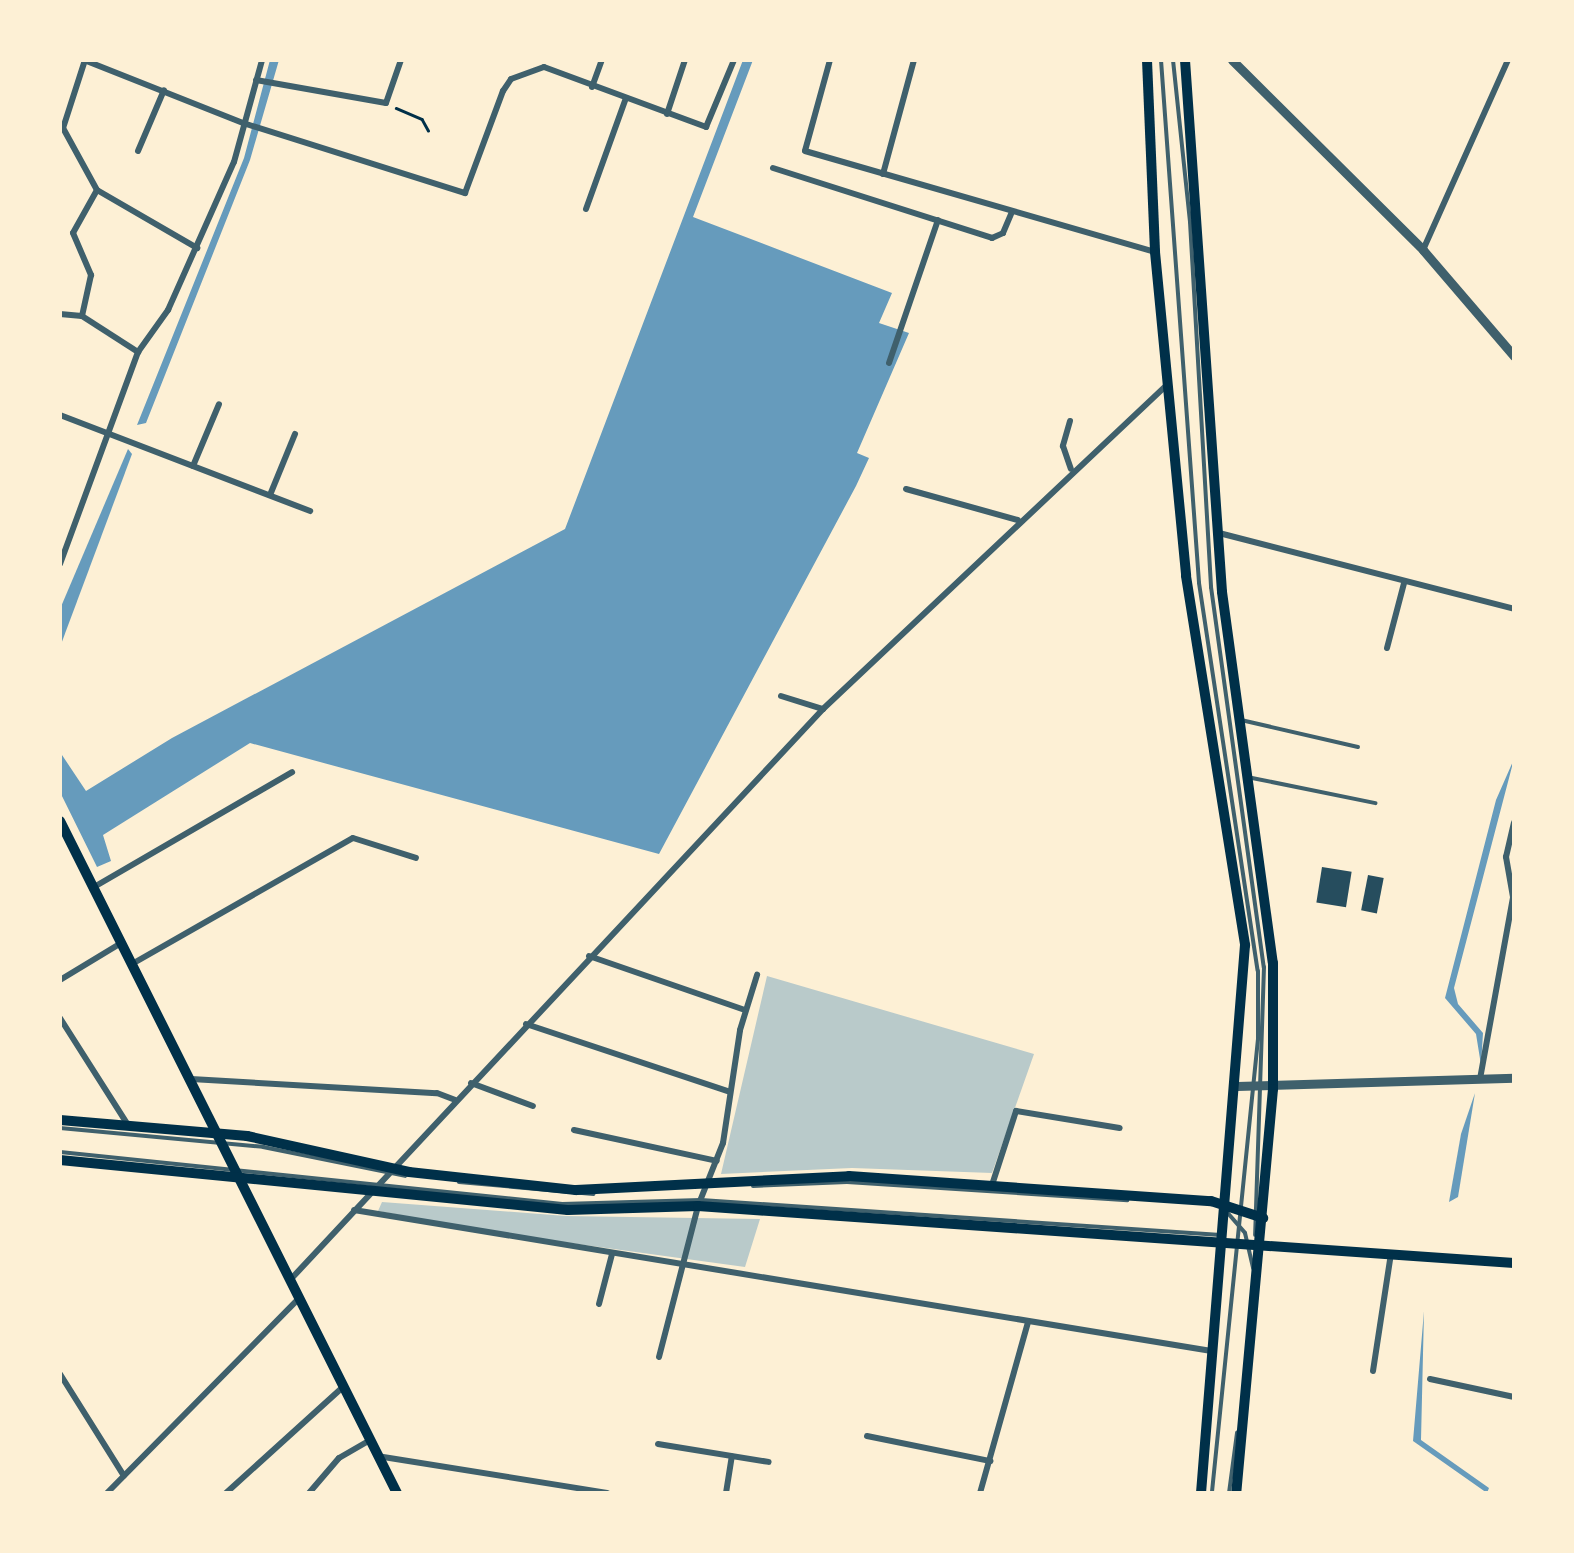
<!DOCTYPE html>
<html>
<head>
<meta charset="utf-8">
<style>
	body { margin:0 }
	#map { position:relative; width:1574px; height:1553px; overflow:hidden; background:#fdf0d5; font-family:Poppins,sans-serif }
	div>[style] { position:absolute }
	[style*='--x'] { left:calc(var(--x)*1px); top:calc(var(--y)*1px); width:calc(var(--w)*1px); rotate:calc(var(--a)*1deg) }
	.green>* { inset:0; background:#b9caca }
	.water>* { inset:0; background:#669bbc }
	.building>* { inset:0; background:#264d5e; transform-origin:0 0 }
	.path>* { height:2.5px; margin:-1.25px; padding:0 1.25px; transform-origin:1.25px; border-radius:1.25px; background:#003049 }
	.service>* { height:4px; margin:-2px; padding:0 2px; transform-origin:2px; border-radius:2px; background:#3f606c }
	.minor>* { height:6px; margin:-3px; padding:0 3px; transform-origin:3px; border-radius:3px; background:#3f606c }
	.tertiary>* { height:9px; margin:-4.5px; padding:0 4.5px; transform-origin:4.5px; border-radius:4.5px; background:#3f606c }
	.secondary>* { height:10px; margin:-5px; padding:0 5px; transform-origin:5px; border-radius:5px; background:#003049 }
	.primary>* { height:10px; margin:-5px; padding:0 5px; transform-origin:5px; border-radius:5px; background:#003049 }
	span { translate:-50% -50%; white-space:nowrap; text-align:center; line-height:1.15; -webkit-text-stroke:8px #fdf0d5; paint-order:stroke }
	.frame { position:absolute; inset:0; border:62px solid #fdf0d5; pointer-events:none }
</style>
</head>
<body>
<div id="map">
	<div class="green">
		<div style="clip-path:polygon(767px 976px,1034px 1054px,992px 1173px,852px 1168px,721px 1174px)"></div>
		<div style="clip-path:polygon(382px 1202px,566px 1216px,760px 1219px,745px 1267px,497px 1233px,378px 1211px)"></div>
	</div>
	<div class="water">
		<div style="clip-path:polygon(270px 60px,279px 60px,250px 160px,146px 423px,137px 425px,244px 158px)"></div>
		<div style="clip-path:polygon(743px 60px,753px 60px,693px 217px,892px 293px,879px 323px,909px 333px,857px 453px,869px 458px,856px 486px,659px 854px,250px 743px,103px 835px,111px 861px,97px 867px,60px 792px,60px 752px,86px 791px,172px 738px,565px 529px)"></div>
		<div style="clip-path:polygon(128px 449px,132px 454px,60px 647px,60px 609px)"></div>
		<div style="clip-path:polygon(1514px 759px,1454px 988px,1458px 1004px,1483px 1033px,1481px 1065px,1476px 1034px,1445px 998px,1496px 800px)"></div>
		<div style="clip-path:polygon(1475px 1093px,1458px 1197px,1449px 1202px,1461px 1134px)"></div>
		<div style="clip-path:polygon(1424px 1311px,1421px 1440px,1489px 1488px,1487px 1493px,1413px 1441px)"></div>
	</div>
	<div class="building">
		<div style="left:1322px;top:867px;width:30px;height:36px;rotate:9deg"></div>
		<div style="left:1368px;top:875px;width:16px;height:36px;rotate:11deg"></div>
	</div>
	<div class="path">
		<div style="--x:396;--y:108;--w:28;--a:23"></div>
		<div style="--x:422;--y:119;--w:13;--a:61"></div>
	</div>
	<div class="service">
		<div style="--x:1161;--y:60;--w:524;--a:85.84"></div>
		<div style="--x:1199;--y:583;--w:392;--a:81.4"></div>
		<div style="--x:1258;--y:971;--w:68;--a:90"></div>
		<div style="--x:1258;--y:1039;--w:456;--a:95.8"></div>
		<div style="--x:1173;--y:60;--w:163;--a:84"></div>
		<div style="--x:1190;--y:222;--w:366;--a:86.7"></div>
		<div style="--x:1211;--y:587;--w:384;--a:82.1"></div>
		<div style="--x:1264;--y:967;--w:268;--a:91.9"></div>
		<div style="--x:1241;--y:720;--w:120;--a:13"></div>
		<div style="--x:1252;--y:778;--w:126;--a:11.5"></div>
		<div style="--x:60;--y:1128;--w:204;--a:5.3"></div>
		<div style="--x:263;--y:1147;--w:145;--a:11.5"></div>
		<div style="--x:60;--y:1152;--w:505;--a:5.91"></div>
		<div style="--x:562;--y:1204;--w:139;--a:-1.6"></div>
		<div style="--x:701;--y:1200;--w:521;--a:3.85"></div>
		<div style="--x:459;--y:1182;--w:135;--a:5.1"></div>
		<div style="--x:753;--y:1186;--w:94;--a:-2.4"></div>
		<div style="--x:847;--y:1182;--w:281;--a:3.7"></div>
		<div style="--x:1226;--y:1211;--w:29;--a:49"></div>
		<div style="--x:1245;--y:1233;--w:36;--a:77"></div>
		<div style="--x:1229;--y:1493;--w:61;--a:-82.4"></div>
	</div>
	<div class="minor">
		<div style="--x:84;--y:60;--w:171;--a:21.6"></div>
		<div style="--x:243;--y:123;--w:233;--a:17.5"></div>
		<div style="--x:465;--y:193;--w:109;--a:-69.6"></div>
		<div style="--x:503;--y:91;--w:14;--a:-56"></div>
		<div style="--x:511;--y:79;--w:35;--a:-20"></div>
		<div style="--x:85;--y:60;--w:71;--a:107.9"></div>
		<div style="--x:63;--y:128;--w:71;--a:61.3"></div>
		<div style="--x:830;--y:60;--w:94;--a:105.4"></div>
		<div style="--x:805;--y:151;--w:364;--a:16.1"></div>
		<div style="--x:544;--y:67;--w:173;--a:20.3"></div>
		<div style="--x:706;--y:127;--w:73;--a:-67.3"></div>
		<div style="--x:256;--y:80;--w:132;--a:10"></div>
		<div style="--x:386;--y:103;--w:46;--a:-70.8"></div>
		<div style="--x:592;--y:87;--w:29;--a:-70"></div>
		<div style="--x:667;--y:114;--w:57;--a:-71.6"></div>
		<div style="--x:138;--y:151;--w:66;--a:-66.9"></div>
		<div style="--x:773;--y:168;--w:230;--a:17.7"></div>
		<div style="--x:992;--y:238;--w:12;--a:-24"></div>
		<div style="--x:1003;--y:233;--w:21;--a:-67"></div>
		<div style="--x:883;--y:174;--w:118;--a:-74.8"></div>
		<div style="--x:97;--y:190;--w:49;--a:119.2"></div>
		<div style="--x:73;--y:233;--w:46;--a:66.8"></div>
		<div style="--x:91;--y:275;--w:42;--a:102.4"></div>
		<div style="--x:82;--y:316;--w:67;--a:32.7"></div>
		<div style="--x:97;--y:190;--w:116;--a:30.1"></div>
		<div style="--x:586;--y:209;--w:118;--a:-70.2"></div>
		<div style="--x:1423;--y:250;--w:208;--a:-65.9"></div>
		<div style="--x:60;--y:314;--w:22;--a:5"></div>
		<div style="--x:889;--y:363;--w:151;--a:-71.1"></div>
		<div style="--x:60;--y:415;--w:268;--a:21"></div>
		<div style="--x:1070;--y:421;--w:26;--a:106"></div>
		<div style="--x:1063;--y:446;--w:24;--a:71"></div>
		<div style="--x:193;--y:466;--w:67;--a:-67.2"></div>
		<div style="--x:906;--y:489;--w:116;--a:15.5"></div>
		<div style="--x:270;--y:495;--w:66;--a:-67.7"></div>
		<div style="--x:1219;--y:533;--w:305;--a:14.4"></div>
		<div style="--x:60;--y:564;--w:226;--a:-69.8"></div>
		<div style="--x:138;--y:352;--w:52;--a:-54.5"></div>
		<div style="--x:168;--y:310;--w:162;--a:-66"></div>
		<div style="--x:234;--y:162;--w:106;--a:-74.6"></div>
		<div style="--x:1387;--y:648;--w:67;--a:-75.3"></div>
		<div style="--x:781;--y:696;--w:44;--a:17.2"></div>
		<div style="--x:94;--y:887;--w:229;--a:-30.1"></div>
		<div style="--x:589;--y:956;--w:165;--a:19.1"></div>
		<div style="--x:132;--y:964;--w:254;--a:-29.7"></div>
		<div style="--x:353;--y:838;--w:66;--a:17.6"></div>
		<div style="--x:60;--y:980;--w:71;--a:-31.2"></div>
		<div style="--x:60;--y:1018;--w:127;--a:57.6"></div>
		<div style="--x:526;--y:1024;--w:215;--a:18.4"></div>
		<div style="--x:191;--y:1079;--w:246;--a:3.3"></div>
		<div style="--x:437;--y:1093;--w:19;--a:21"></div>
		<div style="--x:1480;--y:1079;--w:185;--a:-79.7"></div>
		<div style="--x:1513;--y:897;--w:41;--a:-99.9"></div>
		<div style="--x:1506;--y:857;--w:35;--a:-77"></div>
		<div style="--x:471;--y:1083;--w:66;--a:20.4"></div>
		<div style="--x:574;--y:1130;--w:146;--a:12.2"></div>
		<div style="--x:992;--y:1185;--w:78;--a:-72"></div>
		<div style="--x:1016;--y:1111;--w:105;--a:9.3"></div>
		<div style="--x:354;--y:1210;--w:869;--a:9.34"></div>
		<div style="--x:291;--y:1279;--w:780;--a:-46.97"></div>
		<div style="--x:823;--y:709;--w:474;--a:-43.3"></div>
		<div style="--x:599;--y:1304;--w:52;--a:-75.4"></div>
		<div style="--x:659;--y:1357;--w:156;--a:-75.5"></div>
		<div style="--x:698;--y:1206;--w:68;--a:-68.4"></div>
		<div style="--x:723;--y:1143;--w:114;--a:-81.4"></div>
		<div style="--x:740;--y:1030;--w:58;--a:-72.8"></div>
		<div style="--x:1373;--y:1371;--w:118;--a:-81.3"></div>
		<div style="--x:60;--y:1374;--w:120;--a:57.9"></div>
		<div style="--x:1430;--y:1379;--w:86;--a:12.1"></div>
		<div style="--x:867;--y:1436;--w:126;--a:11.5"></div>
		<div style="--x:658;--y:1444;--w:112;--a:9.2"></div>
		<div style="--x:377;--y:1456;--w:233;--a:9.1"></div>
		<div style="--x:107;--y:1493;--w:274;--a:-45.4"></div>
		<div style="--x:226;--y:1493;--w:159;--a:-42.2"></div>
		<div style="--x:309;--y:1493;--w:46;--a:-49.4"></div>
		<div style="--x:339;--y:1458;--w:36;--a:-30"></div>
		<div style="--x:726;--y:1493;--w:37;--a:-81"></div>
		<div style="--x:980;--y:1493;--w:178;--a:-74.3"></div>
	</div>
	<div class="tertiary">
		<div style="--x:1232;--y:60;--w:269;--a:44.8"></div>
		<div style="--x:1423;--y:250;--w:140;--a:49.4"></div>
		<div style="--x:1237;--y:1086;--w:277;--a:-1.7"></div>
	</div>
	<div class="secondary">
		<div style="--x:60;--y:821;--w:752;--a:63.37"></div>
		<div style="--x:60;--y:1120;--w:188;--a:4.9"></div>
		<div style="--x:247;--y:1136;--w:166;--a:12.5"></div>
		<div style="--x:409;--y:1172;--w:168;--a:6.2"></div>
		<div style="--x:576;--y:1190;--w:273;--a:-2.9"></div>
		<div style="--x:849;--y:1176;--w:363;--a:4"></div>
		<div style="--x:1211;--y:1201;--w:55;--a:18.1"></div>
		<div style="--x:60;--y:1160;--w:510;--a:5.62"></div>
		<div style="--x:568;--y:1210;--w:130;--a:-1.8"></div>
		<div style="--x:698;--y:1206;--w:818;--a:4"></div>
	</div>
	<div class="primary">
		<div style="--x:1147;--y:60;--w:192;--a:87.6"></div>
		<div style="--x:1155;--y:252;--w:325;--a:84.5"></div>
		<div style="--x:1186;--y:576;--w:374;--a:80.9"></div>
		<div style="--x:1245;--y:945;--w:550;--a:94.59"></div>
		<div style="--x:1185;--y:60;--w:533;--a:86.02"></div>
		<div style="--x:1222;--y:592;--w:374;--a:82.2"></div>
		<div style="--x:1273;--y:963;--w:126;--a:90"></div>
		<div style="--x:1273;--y:1089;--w:406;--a:95.2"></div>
	</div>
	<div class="frame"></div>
</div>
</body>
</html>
